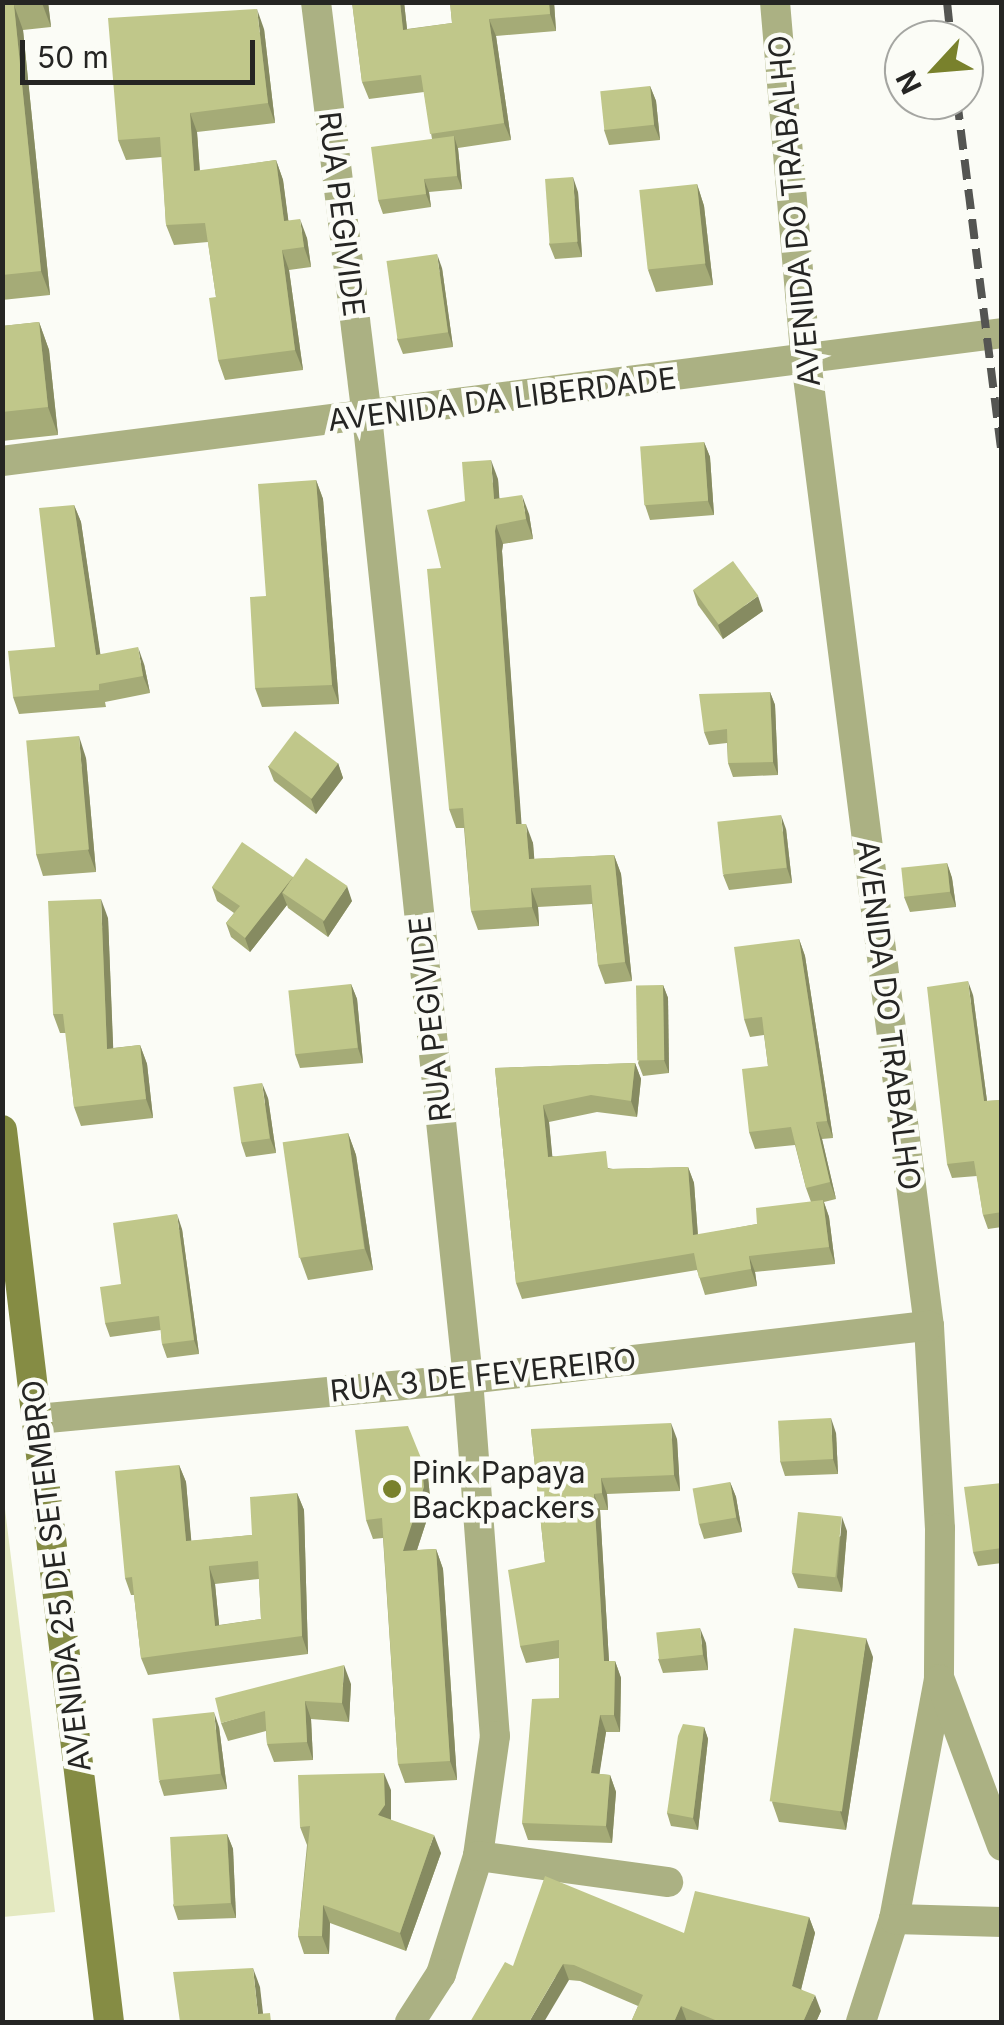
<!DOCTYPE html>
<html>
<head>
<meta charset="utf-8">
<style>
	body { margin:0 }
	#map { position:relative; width:1004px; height:2025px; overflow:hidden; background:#fbfcf6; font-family:Inter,sans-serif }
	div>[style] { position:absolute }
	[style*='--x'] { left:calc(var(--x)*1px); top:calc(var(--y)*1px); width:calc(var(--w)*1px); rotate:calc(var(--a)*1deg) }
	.green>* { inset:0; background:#e4e9c1 }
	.street>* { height:30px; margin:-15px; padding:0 15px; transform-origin:15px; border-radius:15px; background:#abb183 }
	.secondary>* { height:30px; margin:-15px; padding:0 15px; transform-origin:15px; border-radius:15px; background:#858c44 }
	.rail>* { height:8px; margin-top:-4px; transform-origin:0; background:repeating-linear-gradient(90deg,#545552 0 20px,transparent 0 30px) }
	.wall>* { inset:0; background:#a5ab77 }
	.shaded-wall>* { inset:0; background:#868b61 }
	.building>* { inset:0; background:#c0c78a; transform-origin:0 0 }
	.dots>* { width:28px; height:28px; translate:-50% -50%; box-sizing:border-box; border:5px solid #fbfcf6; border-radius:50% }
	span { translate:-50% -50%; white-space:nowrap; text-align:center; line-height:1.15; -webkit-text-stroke:9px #fbfcf6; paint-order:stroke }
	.street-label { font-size:30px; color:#252523 }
	.poi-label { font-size:30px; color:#252523 }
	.left { translate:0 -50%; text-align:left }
	.frame { position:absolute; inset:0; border:5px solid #252523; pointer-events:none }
	.north { position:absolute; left:884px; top:20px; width:100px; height:100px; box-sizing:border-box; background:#fbfcf6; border:2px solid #a5a6a2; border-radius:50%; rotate:244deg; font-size:28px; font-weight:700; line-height:40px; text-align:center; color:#252523 }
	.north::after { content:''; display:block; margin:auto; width:35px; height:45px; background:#79812c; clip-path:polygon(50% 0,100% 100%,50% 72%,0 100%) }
	.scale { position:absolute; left:20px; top:40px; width:235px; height:45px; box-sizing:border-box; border:5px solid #252523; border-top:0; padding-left:12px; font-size:30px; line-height:35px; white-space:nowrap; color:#252523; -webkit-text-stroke:8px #fbfcf6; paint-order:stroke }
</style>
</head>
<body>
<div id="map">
	<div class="green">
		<div style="clip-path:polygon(2px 1485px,55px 1912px,3px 1917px,2px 1917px)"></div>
	</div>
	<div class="street">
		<div style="--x:316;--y:2;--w:417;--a:83"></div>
		<div style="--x:367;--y:416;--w:968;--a:84.01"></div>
		<div style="--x:468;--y:1379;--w:358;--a:85.7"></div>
		<div style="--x:495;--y:1736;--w:121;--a:98.1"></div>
		<div style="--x:478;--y:1856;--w:124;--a:107.4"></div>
		<div style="--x:441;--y:1974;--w:57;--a:122.9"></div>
		<div style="--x:775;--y:2;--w:360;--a:85.1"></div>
		<div style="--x:806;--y:361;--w:973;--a:82.74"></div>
		<div style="--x:929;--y:1326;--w:202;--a:86.9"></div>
		<div style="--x:940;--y:1528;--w:151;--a:90.4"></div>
		<div style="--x:939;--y:1679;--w:244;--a:100.6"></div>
		<div style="--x:894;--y:1919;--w:108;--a:107.8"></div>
		<div style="--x:2;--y:461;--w:1008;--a:-7.29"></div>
		<div style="--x:37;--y:1419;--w:433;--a:-5.3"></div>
		<div style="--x:468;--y:1379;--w:464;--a:-6.6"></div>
		<div style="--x:940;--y:1680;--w:177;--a:69.5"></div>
		<div style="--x:478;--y:1856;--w:192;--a:7.8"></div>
		<div style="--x:894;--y:1919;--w:108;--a:1.6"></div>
	</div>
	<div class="secondary">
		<div style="--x:2;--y:1130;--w:898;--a:83.16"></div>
	</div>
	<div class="rail">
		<div style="--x:947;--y:2;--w:38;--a:84"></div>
		<div style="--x:957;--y:100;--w:359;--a:82.8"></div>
	</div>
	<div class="wall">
		<div style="clip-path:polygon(2px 2px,48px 2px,51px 27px,23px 30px,50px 295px,2px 300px)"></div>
		<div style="clip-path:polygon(352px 2px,404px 2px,407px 29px,452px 23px,450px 2px,554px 2px,556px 31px,496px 36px,511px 140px,458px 148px,462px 189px,429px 192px,431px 207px,383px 214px,378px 200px,432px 139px,424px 92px,369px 99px,362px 82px)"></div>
		<div style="clip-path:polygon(264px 29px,275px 123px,197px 132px,200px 171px,276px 160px,283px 180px,288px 220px,307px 238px,311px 267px,289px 270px,303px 370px,225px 380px,218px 360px,216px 297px,208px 242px,174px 245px,166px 225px,162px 157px,126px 160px,118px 140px)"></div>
		<div style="clip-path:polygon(650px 86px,656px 101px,660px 140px,609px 145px,604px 130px)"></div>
		<div style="clip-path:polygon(697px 184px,704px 206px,713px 285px,656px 292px,648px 270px)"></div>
		<div style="clip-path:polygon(578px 192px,582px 257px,555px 259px,549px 244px)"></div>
		<div style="clip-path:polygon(442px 268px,453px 347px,403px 354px,397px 339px)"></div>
		<div style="clip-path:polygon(39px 322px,49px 350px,58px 435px,2px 441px,2px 326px)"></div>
		<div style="clip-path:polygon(704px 442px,710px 457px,714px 515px,650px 520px,645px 505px)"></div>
		<div style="clip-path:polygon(498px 479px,499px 498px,529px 514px,533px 539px,503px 544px,502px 551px,521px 824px,533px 843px,534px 859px,614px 855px,621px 874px,632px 981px,605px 984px,598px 965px,592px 904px,538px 907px,539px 926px,478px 930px,471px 911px,464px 828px,456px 828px,449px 809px,465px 501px)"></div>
		<div style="clip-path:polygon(316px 480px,323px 499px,339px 704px,262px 707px,255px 688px,266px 596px)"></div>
		<div style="clip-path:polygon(74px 505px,81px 522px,100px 654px,144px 664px,150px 693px,105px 702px,106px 707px,19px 714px,13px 697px,55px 647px)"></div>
		<div style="clip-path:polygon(693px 590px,763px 611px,723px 639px,698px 605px)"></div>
		<div style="clip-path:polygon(770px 692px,775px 705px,778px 775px,733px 777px,728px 763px,727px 743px,709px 745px,704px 732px)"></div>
		<div style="clip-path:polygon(86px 758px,96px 872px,43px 876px,36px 854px)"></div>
		<div style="clip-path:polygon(338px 763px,343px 778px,316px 814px,274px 781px,268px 766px)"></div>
		<div style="clip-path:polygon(786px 829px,792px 883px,729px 890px,723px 875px)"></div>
		<div style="clip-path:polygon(947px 863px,952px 878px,956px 907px,910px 912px,904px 897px)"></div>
		<div style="clip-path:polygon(293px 877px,352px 901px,328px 937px,288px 908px,287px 905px,250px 952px,231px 937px,226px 923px,234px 913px,217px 901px,212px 887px)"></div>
		<div style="clip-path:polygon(108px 918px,113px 1048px,140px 1045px,147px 1064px,153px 1118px,81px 1126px,74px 1107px,66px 1033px,60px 1033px,53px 1014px)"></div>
		<div style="clip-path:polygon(799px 939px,805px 956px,833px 1138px,822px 1139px,836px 1199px,824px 1202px,829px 1217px,835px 1264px,755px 1272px,757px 1286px,705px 1295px,697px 1270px,522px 1299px,516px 1283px,495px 1068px,635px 1063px,641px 1079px,637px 1117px,597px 1112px,549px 1122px,552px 1156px,613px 1169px,688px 1167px,694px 1183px,698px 1235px,757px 1224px,811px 1202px,806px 1188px,795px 1145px,755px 1149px,749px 1132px,768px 1066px,764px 1035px,750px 1037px,744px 1019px)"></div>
		<div style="clip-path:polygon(351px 984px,357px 999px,363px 1063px,300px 1068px,295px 1054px)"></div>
		<div style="clip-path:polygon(663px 985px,668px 998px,669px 1073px,643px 1076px,638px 1063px)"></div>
		<div style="clip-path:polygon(973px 995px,987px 1101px,1002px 1100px,1002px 1227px,988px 1229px,983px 1215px,977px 1176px,952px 1178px,947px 1164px)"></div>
		<div style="clip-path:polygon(268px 1098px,276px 1153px,246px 1157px,241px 1142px)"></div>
		<div style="clip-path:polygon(348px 1133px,356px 1155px,373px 1270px,308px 1280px,300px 1258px)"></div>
		<div style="clip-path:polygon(182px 1229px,199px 1354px,167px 1358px,162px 1344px,161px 1330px,110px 1337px,105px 1323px,121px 1284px)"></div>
		<div style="clip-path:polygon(531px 1429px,677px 1439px,680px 1491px,607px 1494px,608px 1510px,600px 1510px,609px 1661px,615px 1661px,621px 1678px,620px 1732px,606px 1732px,599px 1774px,610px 1775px,616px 1792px,612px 1843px,528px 1840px,522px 1823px,559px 1698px,559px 1658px,526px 1663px,520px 1646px,545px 1562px)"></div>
		<div style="clip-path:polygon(836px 1433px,838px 1474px,785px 1476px,780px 1461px)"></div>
		<div style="clip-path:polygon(evenodd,179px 1465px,186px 1482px,191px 1541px,252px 1535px,297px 1493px,304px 1510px,308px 1654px,148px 1675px,141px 1658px,134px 1595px,131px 1595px,125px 1578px,179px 1465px,259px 1579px,261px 1619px,219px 1625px,215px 1584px,259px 1579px)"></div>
		<div style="clip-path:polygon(428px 1477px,431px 1507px,417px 1550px,436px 1549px,443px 1569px,457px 1780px,405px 1783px,398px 1764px,383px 1538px,373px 1539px,366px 1520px)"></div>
		<div style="clip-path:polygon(730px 1482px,736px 1497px,742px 1532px,704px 1539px,699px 1524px)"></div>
		<div style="clip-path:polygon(1002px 1483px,1002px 1563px,978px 1566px,973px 1552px)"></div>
		<div style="clip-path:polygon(847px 1531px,842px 1592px,798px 1588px,792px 1573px)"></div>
		<div style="clip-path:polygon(706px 1643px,708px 1670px,663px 1673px,658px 1659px)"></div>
		<div style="clip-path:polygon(873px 1657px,846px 1830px,779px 1822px,772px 1802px)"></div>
		<div style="clip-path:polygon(351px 1684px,349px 1722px,311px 1719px,313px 1760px,274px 1762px,267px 1744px,266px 1731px,228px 1741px,221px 1723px)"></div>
		<div style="clip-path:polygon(219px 1727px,227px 1789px,164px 1796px,159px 1781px)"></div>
		<div style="clip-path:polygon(704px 1727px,708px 1739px,698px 1830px,671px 1826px,667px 1813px)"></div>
		<div style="clip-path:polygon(391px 1790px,391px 1820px,441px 1853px,406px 1951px,330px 1923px,329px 1954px,304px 1954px,298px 1936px,307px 1845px,300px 1827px)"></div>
		<div style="clip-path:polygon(227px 1834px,233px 1849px,236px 1918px,178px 1920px,173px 1905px)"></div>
		<div style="clip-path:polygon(809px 1917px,815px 1933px,801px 1989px,821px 2011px,816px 2022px,631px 2022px,638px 2006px,580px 1981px,569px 1980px,513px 1966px,684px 1933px)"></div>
	</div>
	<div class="shaded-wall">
		<div style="clip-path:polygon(48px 2px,51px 27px,42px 3px)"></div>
		<div style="clip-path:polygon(400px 2px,404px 2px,409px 47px,403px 30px)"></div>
		<div style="clip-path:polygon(549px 2px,554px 2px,556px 31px,550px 14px)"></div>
		<div style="clip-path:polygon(14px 5px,23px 30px,50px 295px,41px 271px)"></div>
		<div style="clip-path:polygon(257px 9px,264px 29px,275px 123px,268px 103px)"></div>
		<div style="clip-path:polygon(489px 19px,496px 36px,511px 140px,504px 123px)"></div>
		<div style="clip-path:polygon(650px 86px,656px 101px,660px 140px,654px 125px)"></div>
		<div style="clip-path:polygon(190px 113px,197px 132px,201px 191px,194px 171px)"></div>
		<div style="clip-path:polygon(454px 136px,458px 149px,462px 189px,457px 176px)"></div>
		<div style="clip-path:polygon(276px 160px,283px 180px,291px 240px,284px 221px)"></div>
		<div style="clip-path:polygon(573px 177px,578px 192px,582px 257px,577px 242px)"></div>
		<div style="clip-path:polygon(424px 179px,429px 192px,431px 207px,426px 194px)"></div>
		<div style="clip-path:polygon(697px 184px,704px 206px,713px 285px,705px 264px)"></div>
		<div style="clip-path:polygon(300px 219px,307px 238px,311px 267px,304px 247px)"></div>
		<div style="clip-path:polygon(282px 250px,289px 270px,303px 370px,295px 350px)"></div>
		<div style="clip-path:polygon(437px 254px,442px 268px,453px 347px,448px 332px)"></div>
		<div style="clip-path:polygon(39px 322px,49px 350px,58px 435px,48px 407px)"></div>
		<div style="clip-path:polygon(704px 442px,710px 457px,714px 515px,708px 501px)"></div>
		<div style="clip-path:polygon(491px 460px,498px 479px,501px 519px,494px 499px)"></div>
		<div style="clip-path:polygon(316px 480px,323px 499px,339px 704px,332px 685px)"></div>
		<div style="clip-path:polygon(522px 495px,529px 514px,533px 539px,526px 519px)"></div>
		<div style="clip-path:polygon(74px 505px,81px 522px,103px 672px,96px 655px)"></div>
		<div style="clip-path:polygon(496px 525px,503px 544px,502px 551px,523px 844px,516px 824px,495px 531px)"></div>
		<div style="clip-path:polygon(758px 596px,763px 611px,723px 639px,718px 625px)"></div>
		<div style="clip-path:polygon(138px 647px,144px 664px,150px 693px,143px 676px)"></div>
		<div style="clip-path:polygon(770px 692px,775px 705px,778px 775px,773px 762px)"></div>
		<div style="clip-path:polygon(79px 736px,86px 758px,96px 872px,88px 850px)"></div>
		<div style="clip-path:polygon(338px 763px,343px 778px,316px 814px,311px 799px)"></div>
		<div style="clip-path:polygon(781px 815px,786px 829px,792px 883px,787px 868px)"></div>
		<div style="clip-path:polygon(526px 824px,533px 843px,536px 879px,529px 859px)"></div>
		<div style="clip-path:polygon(614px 855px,621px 874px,632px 981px,625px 962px)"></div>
		<div style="clip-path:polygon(947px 863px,952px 878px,956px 907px,950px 892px)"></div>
		<div style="clip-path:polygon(293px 877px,282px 893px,287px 905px,250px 952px,245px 938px)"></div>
		<div style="clip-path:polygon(347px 886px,352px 901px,328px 937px,323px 922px)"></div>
		<div style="clip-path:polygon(531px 888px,538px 907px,539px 926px,532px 907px)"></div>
		<div style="clip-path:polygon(101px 899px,108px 918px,114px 1068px,107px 1049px)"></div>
		<div style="clip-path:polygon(799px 939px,805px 956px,833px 1138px,827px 1121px)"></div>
		<div style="clip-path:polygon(968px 981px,973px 995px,989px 1116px,984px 1101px)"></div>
		<div style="clip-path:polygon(351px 984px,357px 999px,363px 1063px,358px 1048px)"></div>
		<div style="clip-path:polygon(663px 985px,668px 998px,669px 1073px,664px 1060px)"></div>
		<div style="clip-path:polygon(140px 1045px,147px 1064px,153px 1118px,146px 1099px)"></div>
		<div style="clip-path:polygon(635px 1063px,641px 1079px,637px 1117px,631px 1101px)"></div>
		<div style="clip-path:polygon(262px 1083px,268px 1098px,276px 1153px,270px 1138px)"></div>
		<div style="clip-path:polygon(543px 1105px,549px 1122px,554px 1173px,548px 1157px)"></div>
		<div style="clip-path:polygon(816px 1122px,822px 1139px,836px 1199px,830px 1182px)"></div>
		<div style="clip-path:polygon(348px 1133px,356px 1155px,373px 1270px,365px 1249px)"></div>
		<div style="clip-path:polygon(688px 1167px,694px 1183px,699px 1252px,693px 1235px)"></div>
		<div style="clip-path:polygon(823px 1200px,829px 1217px,835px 1264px,829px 1247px)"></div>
		<div style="clip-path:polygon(177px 1214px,182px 1229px,199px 1354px,194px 1340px)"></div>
		<div style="clip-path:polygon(749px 1256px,755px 1272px,757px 1286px,751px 1269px)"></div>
		<div style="clip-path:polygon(831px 1418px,836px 1433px,838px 1474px,833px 1459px)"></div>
		<div style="clip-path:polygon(671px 1423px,677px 1439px,680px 1491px,674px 1475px)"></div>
		<div style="clip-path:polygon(421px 1458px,428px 1477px,431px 1507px,410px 1571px,403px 1551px)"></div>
		<div style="clip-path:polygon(179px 1465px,186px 1482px,193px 1559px,186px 1541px)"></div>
		<div style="clip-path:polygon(601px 1478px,607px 1494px,608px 1510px,602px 1493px)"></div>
		<div style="clip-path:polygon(730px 1482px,736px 1497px,742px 1532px,736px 1517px)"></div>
		<div style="clip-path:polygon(297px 1493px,304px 1510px,308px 1654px,302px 1636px)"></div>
		<div style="clip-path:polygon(594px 1494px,600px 1510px,610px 1678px,604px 1661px)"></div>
		<div style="clip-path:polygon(842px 1517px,847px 1531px,842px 1592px,837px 1577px)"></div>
		<div style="clip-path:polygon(436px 1549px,443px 1569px,457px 1780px,450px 1761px)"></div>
		<div style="clip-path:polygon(209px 1566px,215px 1584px,221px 1644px,215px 1626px)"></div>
		<div style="clip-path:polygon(700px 1628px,706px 1643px,708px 1670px,703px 1655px)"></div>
		<div style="clip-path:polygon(866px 1638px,873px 1657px,846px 1830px,840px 1811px)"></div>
		<div style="clip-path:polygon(615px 1661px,621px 1678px,620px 1732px,614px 1715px)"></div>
		<div style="clip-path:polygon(344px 1665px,351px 1684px,349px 1722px,342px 1703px)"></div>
		<div style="clip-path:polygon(305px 1701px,311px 1719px,313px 1760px,307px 1742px)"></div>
		<div style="clip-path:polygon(214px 1712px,219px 1727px,227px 1789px,221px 1774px)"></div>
		<div style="clip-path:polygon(600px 1715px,606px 1732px,597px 1790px,591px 1773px)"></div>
		<div style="clip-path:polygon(704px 1727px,708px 1739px,698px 1830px,693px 1818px)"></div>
		<div style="clip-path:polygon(384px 1773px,391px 1790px,391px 1823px,378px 1815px)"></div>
		<div style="clip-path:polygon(610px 1775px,616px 1792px,612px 1843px,606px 1826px)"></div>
		<div style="clip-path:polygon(227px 1834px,233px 1849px,236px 1918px,231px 1903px)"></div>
		<div style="clip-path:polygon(434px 1835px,441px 1853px,406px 1951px,400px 1933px)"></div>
		<div style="clip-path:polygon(323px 1905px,330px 1923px,329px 1954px,322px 1936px)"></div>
		<div style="clip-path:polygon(809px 1917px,815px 1933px,798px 2002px,792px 1986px)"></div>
		<div style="clip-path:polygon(563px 1964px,569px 1980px,544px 2022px,529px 2022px)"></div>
		<div style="clip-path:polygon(253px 1968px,260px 1987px,264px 2022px,258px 2014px)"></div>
		<div style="clip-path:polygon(815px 1995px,821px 2011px,816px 2022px,803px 2022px)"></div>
		<div style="clip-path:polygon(681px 2006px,687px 2022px,674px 2022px)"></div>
	</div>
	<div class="building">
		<div style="clip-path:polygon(2px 2px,42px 3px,14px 5px,41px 271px,2px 275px)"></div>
		<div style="clip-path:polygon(352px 2px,400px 2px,403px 30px,452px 23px,450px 2px,549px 2px,550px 14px,489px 19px,504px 123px,430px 134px,421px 75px,362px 82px)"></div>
		<div style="clip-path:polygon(257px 9px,268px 103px,190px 113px,194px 171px,276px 160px,284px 221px,300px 219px,304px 247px,282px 250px,295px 350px,218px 360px,209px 298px,216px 297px,205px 223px,166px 225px,160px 137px,118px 140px,108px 18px)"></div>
		<div style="left:650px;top:86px;width:39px;height:50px;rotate:84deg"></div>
		<div style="clip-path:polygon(454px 136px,457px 176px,424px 179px,426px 194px,378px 200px,371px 147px)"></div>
		<div style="left:573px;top:177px;width:65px;height:28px;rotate:86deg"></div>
		<div style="left:697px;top:184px;width:80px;height:58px;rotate:84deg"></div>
		<div style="left:437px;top:254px;width:79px;height:51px;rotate:82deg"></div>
		<div style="clip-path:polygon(39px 322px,48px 407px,2px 412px,2px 326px)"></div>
		<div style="left:704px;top:442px;width:59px;height:64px;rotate:86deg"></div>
		<div style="clip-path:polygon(491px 460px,494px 499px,522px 495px,526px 519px,496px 525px,495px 531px,516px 824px,526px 824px,529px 859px,614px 855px,625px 962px,598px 965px,591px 885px,531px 888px,532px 907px,471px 911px,463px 808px,449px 809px,427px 569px,441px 568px,427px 510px,465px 501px,462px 462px)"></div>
		<div style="clip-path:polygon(316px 480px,332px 685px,255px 688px,250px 597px,266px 596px,258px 484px)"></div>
		<div style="clip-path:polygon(74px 505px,96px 655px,138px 647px,143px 676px,99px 684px,99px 690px,13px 697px,8px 651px,55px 647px,39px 508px)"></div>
		<div style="left:733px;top:561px;width:43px;height:49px;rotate:54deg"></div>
		<div style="clip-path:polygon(770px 692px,773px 762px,728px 763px,727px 729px,704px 732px,699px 694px)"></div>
		<div style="left:295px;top:731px;width:54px;height:44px;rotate:37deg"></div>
		<div style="left:79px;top:736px;width:114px;height:53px;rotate:85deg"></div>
		<div style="left:781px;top:815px;width:53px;height:64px;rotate:84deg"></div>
		<div style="clip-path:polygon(242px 842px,293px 877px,245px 938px,226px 923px,240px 906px,212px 887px)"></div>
		<div style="left:306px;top:858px;width:50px;height:42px;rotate:34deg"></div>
		<div style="left:947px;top:863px;width:29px;height:46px;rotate:84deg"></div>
		<div style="clip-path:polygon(101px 899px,107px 1049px,140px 1045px,146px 1099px,74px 1107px,63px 1014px,53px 1014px,48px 901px)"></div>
		<div style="clip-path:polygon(799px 939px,827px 1121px,816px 1122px,830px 1182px,806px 1188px,791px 1127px,749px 1132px,742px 1069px,768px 1066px,762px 1017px,744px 1019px,734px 947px)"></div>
		<div style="clip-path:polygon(968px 981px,984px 1101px,1002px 1100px,1002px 1212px,983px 1215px,974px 1161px,947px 1164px,927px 987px)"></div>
		<div style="left:351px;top:984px;width:64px;height:63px;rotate:84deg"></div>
		<div style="left:663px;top:985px;width:75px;height:27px;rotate:89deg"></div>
		<div style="clip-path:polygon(635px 1063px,631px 1101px,591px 1095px,543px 1105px,548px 1157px,606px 1151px,608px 1169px,688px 1167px,693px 1235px,757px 1224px,756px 1208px,823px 1200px,829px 1247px,749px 1256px,751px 1269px,699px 1278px,694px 1253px,516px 1283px,495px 1068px)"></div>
		<div style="left:262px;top:1083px;width:56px;height:29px;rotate:82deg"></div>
		<div style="left:348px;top:1133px;width:117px;height:66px;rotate:82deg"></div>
		<div style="clip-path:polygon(177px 1214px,194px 1340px,162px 1344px,159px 1316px,105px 1323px,100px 1287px,121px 1284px,113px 1223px)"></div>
		<div style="left:831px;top:1418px;width:41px;height:53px;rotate:87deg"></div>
		<div style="clip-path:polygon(671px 1423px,674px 1475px,601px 1478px,602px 1493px,594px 1494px,604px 1661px,615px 1661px,614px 1715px,600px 1715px,591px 1773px,610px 1775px,606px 1826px,522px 1823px,532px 1699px,559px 1698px,559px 1640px,520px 1646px,508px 1570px,545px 1562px,531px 1429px)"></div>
		<div style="clip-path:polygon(408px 1426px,421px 1458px,424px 1487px,403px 1551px,436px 1549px,450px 1761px,398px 1764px,382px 1518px,366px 1520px,355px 1430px)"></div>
		<div style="clip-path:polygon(evenodd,179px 1465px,186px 1541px,252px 1535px,250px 1497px,297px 1493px,302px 1636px,141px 1658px,132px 1577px,125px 1578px,115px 1471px,179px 1465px,258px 1561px,261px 1619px,215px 1626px,209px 1566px,258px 1561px)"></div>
		<div style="left:730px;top:1482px;width:36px;height:38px;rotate:80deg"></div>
		<div style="clip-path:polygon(1002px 1483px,1002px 1526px,1000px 1526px,1002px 1548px,973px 1552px,964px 1487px)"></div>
		<div style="left:798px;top:1512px;width:44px;height:61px;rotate:6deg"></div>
		<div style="left:700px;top:1628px;width:27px;height:44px;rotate:84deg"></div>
		<div style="left:794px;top:1628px;width:73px;height:175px;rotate:8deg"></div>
		<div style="clip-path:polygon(344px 1665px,342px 1703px,305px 1701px,307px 1742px,267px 1744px,265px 1711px,221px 1723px,215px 1698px)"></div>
		<div style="left:214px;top:1712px;width:62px;height:62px;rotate:84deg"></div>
		<div style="clip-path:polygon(683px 1724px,704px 1727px,693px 1818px,667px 1813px,678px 1736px)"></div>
		<div style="clip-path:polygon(384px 1773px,385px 1805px,378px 1815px,434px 1835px,400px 1933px,323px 1905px,322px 1936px,298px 1936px,310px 1826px,300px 1827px,298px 1775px)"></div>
		<div style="left:227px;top:1834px;width:69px;height:57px;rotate:87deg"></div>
		<div style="clip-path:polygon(545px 1876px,684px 1933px,695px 1891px,809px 1917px,792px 1986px,815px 1995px,803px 2022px,720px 2022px,681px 2006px,674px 2022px,631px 2022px,643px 1995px,574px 1965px,563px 1964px,529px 2022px,470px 2022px,505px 1962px,513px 1966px)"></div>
		<div style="clip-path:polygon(253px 1968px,258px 2014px,270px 2013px,271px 2022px,180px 2022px,173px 1972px)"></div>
	</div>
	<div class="dots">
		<div style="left:392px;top:1489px;background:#79812c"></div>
	</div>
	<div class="street-label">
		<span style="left:794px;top:211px;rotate:-95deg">AVENIDA DO TRABALHO</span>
		<span style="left:342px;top:214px;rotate:83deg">RUA PEGIVIDE</span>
		<span style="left:502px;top:399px;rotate:-7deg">AVENIDA DA LIBERDADE</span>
		<span style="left:889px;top:1015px;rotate:83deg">AVENIDA DO TRABALHO</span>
		<span style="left:430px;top:1019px;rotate:-96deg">RUA PEGIVIDE</span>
		<span style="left:483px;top:1375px;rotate:-6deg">RUA 3 DE FEVEREIRO</span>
		<span style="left:56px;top:1576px;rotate:-97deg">AVENIDA 25 DE SETEMBRO</span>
	</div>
	<div class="poi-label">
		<span class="left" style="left:412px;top:1489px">Pink Papaya<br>Backpackers</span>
	</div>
	<div class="frame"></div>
	<div class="north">N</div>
	<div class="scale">50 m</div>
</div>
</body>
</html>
